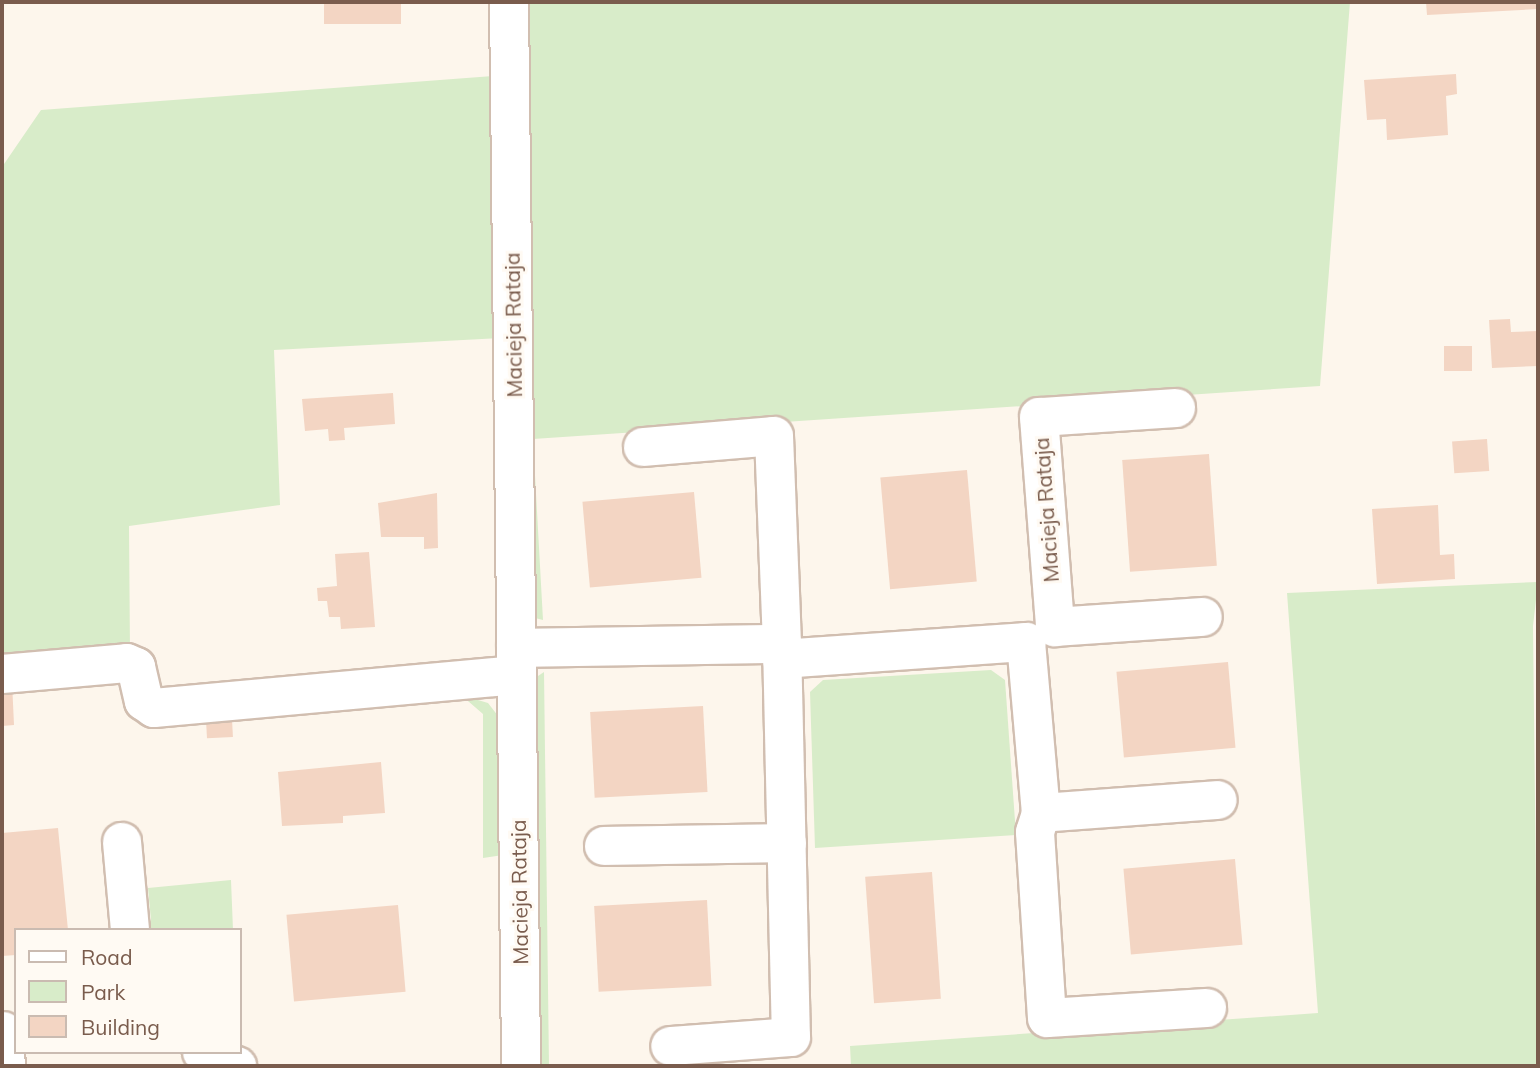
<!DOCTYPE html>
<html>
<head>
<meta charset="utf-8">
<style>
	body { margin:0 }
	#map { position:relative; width:1540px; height:1068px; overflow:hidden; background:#fdf6ec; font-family:Mulish,sans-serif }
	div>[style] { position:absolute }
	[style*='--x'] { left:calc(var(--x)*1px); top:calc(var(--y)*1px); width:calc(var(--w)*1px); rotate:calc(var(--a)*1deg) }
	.green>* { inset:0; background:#d8ecc9 }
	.building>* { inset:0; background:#f3d5c3; transform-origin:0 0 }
	.roads { filter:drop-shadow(2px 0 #d1beb0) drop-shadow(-2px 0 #d1beb0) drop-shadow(0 2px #d1beb0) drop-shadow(0 -2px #d1beb0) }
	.minor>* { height:38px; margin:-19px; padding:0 19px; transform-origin:19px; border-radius:19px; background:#fff }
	span { translate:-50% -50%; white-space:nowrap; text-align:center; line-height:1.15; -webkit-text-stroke:6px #fffaf3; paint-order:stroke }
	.street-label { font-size:21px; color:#7a5c4d }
	.frame { position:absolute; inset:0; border:4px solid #7a5c4d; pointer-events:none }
	.legend { position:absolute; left:14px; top:928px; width:228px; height:126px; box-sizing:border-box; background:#fffaf3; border:2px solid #cabbb1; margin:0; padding:9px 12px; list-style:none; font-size:21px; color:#7a5c4d }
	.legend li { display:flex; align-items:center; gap:14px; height:35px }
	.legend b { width:35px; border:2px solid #cabbb1 }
</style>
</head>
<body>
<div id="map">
	<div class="green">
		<div style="clip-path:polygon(531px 2px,1350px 2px,1320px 386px,533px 439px,543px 620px,535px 618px,525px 11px)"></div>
		<div style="clip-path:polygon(493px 76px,501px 338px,274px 350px,280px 505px,129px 526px,130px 653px,2px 667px,2px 167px,41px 110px)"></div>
		<div style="clip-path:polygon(1538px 582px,1533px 626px,1538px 1066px,851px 1066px,850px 1046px,1318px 1013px,1287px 593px)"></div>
		<div style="clip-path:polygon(991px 670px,1005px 680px,1016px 835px,815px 848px,810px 692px,823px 680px)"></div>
		<div style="clip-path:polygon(544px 672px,549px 1066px,537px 1066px,535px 678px)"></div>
		<div style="clip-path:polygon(461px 695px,488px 703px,502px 721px,503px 855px,483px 858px,483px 714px)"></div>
		<div style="clip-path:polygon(231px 880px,233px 930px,144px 930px,151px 920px,148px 888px)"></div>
	</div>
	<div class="building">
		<div style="left:324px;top:2px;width:77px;height:22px"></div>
		<div style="clip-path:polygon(1426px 2px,1538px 2px,1538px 9px,1427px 15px)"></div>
		<div style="clip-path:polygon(1456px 74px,1457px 94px,1446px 96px,1448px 135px,1387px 140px,1386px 119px,1367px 120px,1364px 80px)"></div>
		<div style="clip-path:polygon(1510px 319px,1511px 332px,1538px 331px,1538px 366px,1492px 368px,1489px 320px)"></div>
		<div style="left:1444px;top:346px;width:28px;height:25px"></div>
		<div style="clip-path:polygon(393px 393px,395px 424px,344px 428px,345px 440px,329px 441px,328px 429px,305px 431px,302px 399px)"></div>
		<div style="left:1487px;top:439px;width:32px;height:35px;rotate:86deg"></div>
		<div style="left:1209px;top:454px;width:112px;height:87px;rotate:86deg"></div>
		<div style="left:967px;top:470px;width:112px;height:87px;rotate:85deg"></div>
		<div style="left:694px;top:492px;width:86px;height:112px;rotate:85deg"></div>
		<div style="clip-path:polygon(437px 493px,438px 548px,424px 549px,424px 537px,381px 537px,378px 503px)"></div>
		<div style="clip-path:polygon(1438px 505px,1440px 555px,1454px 554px,1455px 579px,1377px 584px,1372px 509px)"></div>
		<div style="clip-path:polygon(369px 552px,375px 627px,341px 629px,340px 617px,329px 617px,327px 601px,318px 601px,317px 588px,337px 586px,335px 554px)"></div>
		<div style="left:1228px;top:662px;width:86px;height:112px;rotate:85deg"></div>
		<div style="clip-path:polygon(12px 682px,14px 725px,2px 726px,2px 683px)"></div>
		<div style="left:703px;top:706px;width:86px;height:113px;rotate:87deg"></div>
		<div style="left:232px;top:719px;width:18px;height:26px;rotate:87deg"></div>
		<div style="clip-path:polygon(381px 762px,385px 813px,343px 816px,343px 823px,282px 826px,278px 772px)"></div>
		<div style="clip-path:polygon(58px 828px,68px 930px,16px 930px,16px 955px,2px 956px,2px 833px)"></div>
		<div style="left:1235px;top:859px;width:86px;height:112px;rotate:85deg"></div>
		<div style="left:932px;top:872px;width:127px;height:67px;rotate:86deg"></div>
		<div style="left:707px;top:900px;width:86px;height:113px;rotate:87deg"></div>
		<div style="left:398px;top:905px;width:87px;height:112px;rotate:85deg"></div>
	</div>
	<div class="roads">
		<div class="minor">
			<div style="--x:509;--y:2;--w:1064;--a:89.35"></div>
			<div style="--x:1176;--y:408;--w:137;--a:176.2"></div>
			<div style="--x:1039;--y:417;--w:211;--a:85.6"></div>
			<div style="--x:1055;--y:627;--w:148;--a:-3.9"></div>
			<div style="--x:643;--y:447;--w:131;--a:-4.8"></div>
			<div style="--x:774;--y:436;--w:208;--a:87.8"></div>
			<div style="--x:516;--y:648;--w:266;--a:-0.9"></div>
			<div style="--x:782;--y:644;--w:393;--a:88.7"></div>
			<div style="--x:791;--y:1037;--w:121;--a:175.7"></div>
			<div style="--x:782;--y:659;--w:245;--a:-4"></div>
			<div style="--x:1026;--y:642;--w:172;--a:85"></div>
			<div style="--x:2;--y:674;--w:125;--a:-5"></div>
			<div style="--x:127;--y:663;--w:10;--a:24"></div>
			<div style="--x:136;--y:667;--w:35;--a:77"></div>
			<div style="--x:144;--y:701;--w:12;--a:35"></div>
			<div style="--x:154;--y:708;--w:364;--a:-5.2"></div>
			<div style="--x:122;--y:842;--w:88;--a:84.8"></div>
			<div style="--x:604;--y:846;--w:183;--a:-0.9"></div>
			<div style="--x:1207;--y:1008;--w:160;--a:176.4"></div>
			<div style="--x:1047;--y:1018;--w:186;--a:-93.7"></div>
			<div style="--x:1035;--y:832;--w:20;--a:-72"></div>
			<div style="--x:1041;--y:813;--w:177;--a:-4.2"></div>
			<div style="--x:3;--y:1031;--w:35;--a:85"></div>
			<div style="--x:202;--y:1052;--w:38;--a:22"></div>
		</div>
	</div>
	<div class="street-label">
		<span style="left:513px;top:325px;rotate:-91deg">Macieja Rataja</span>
		<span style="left:1046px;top:510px;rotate:-94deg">Macieja Rataja</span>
		<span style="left:519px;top:892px;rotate:-91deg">Macieja Rataja</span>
	</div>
	<div class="frame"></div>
	<ul class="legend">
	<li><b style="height:9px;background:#fff"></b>Road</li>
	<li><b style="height:19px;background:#d8ecc9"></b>Park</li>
	<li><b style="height:19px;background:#f3d5c3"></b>Building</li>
	</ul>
</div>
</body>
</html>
